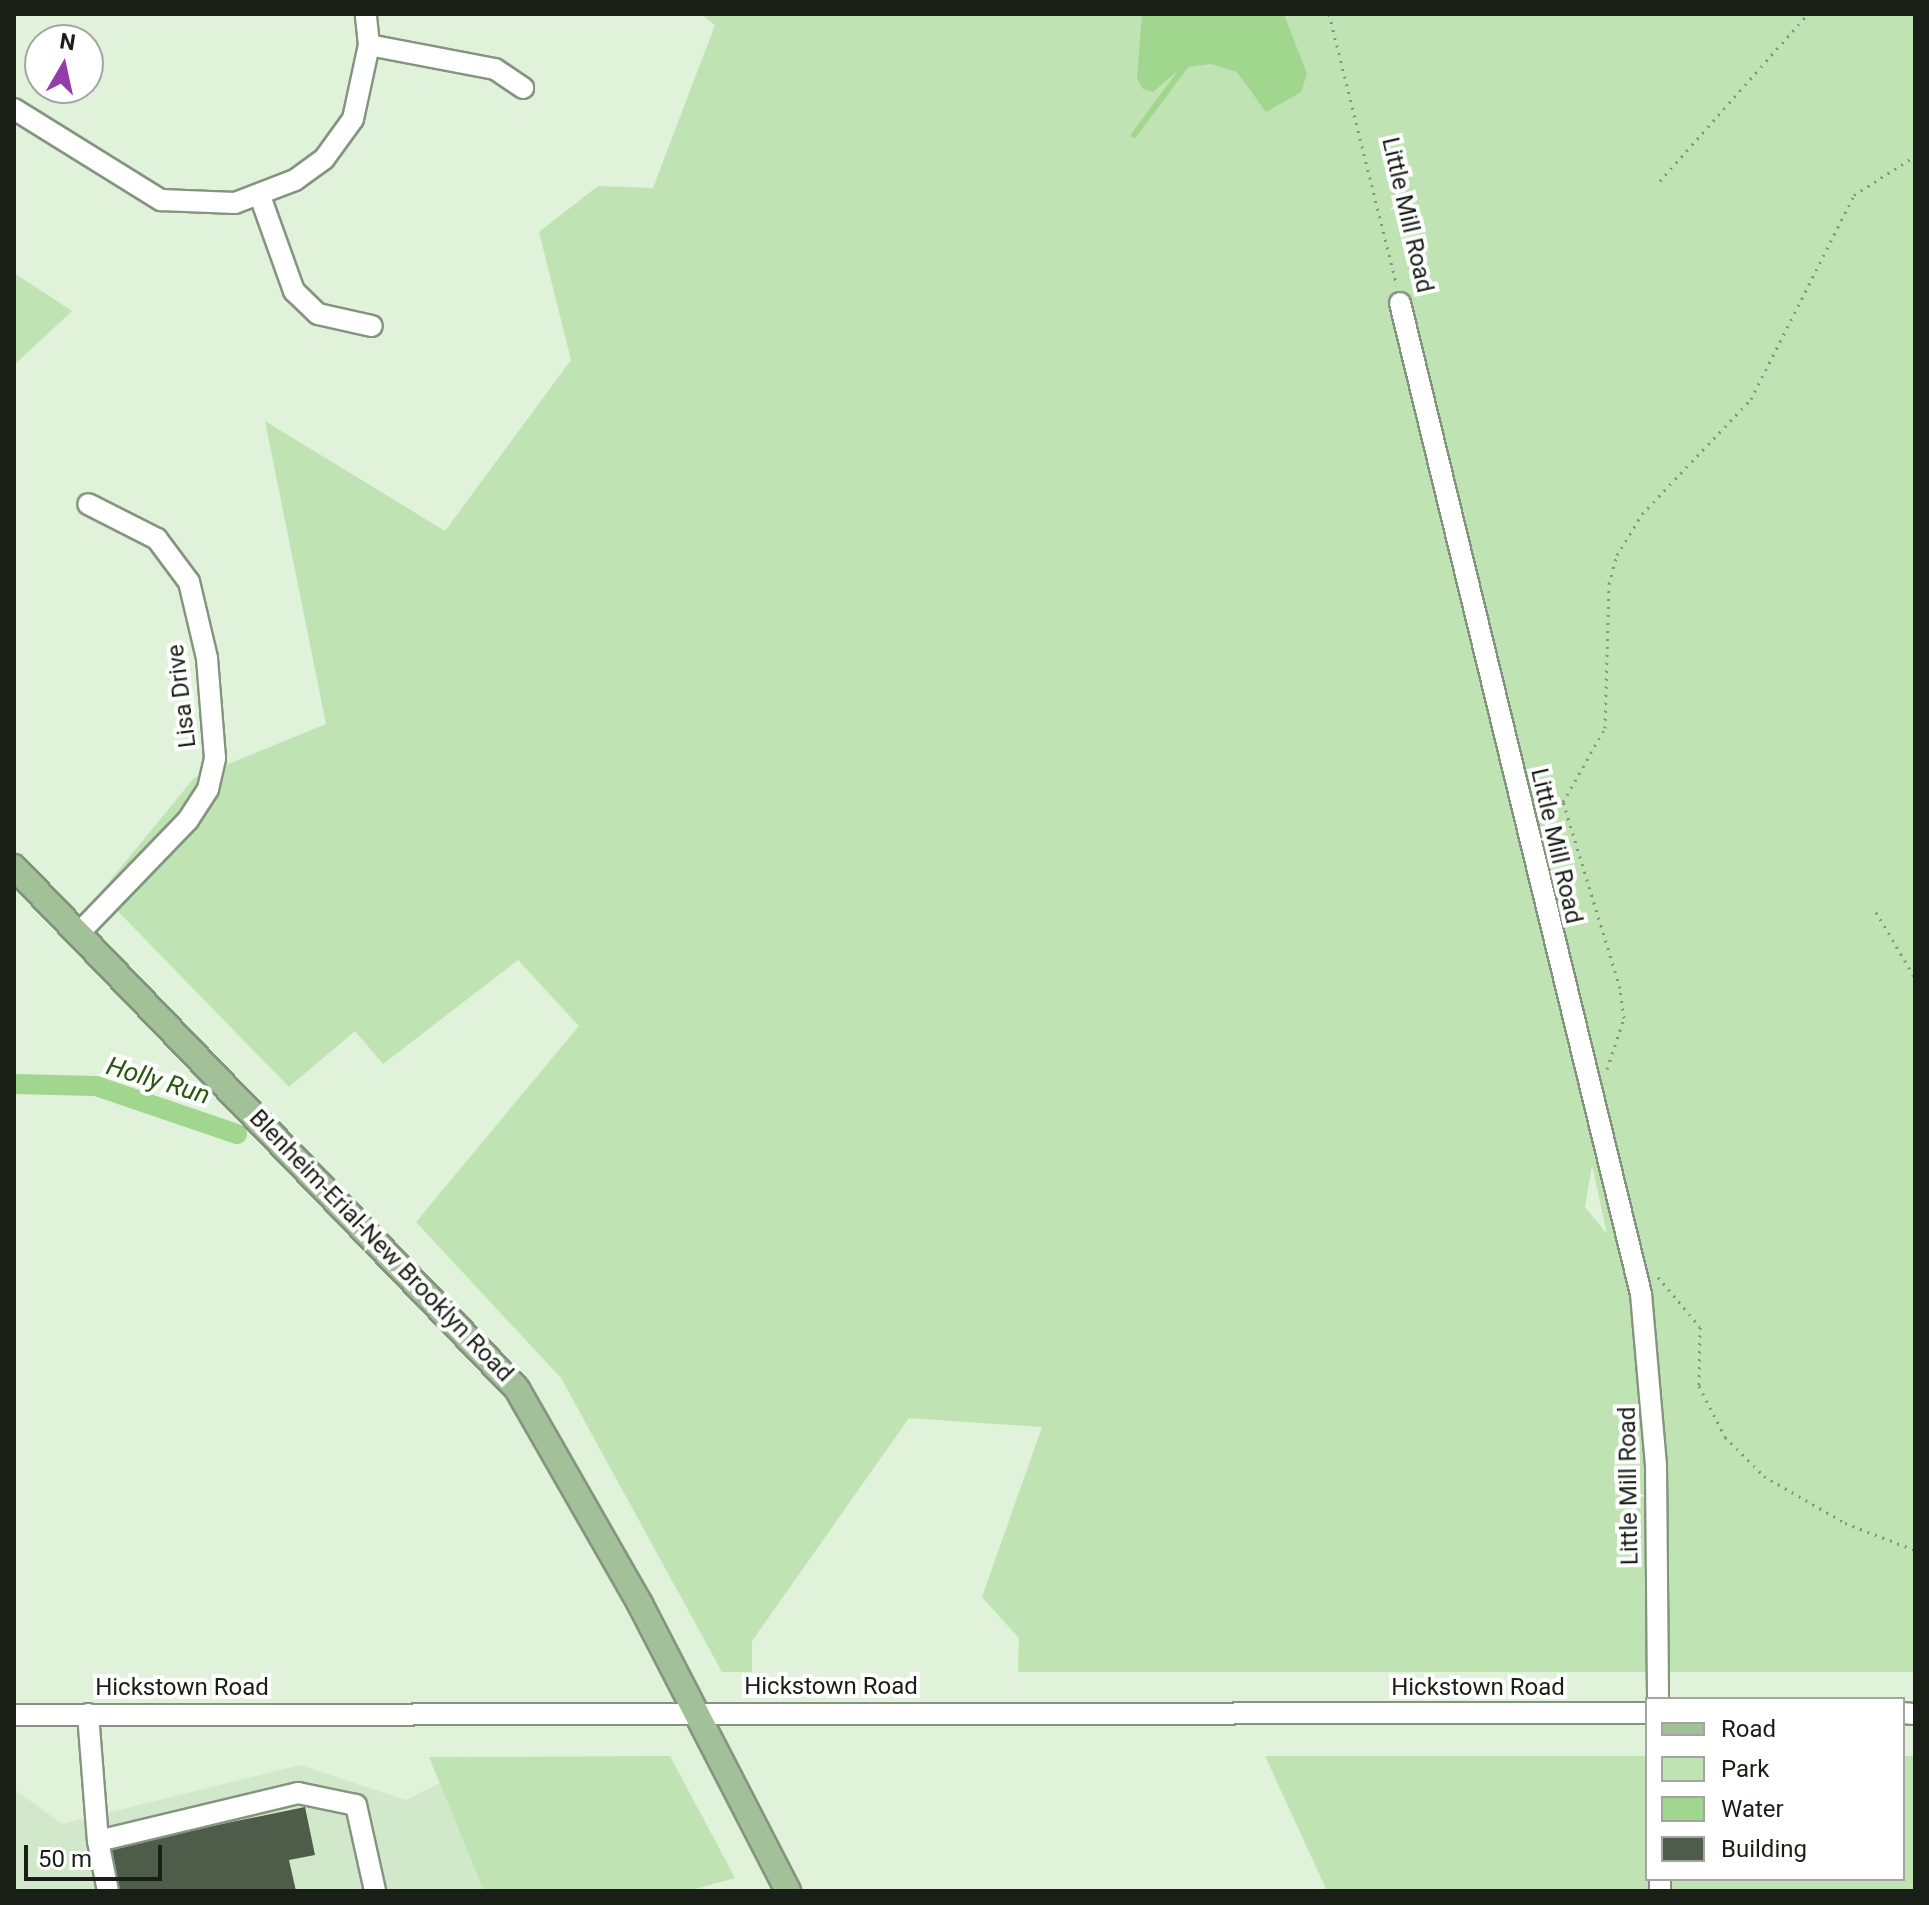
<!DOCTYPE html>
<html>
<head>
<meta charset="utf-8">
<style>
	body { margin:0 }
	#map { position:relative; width:1929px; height:1905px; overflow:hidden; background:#e0f2da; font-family:Roboto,sans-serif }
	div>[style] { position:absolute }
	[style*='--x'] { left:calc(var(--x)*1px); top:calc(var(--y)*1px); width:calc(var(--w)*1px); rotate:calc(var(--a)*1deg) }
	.built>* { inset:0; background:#d2e8ca }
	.green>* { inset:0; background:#bfe3b2 }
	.water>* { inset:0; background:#a1d68f }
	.stream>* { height:6px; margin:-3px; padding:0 3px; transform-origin:3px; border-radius:3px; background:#a1d68f }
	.canal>* { height:20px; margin:-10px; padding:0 10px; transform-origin:10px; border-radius:10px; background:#a1d68f }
	.building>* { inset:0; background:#4e5d49 }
	.path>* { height:3px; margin-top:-1.5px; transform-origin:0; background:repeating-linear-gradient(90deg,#879483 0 2px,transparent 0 8px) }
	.roads { filter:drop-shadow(2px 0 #84957f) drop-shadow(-2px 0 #84957f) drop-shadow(0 2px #84957f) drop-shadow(0 -2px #84957f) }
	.minor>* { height:20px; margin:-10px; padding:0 10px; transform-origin:10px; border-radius:10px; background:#fff }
	.major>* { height:24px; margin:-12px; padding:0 12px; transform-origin:12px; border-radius:12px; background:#a3c198 }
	span { translate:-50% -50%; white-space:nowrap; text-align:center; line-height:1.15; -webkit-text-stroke:8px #fff; paint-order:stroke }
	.street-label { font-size:24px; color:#191f17 }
	.water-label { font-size:26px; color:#275811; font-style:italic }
	.frame { position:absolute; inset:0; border:16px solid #191f17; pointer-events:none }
	.legend { position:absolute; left:1645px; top:1697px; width:260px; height:184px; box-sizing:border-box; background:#fff; border:2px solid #a3a5a2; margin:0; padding:10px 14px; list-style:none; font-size:24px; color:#191f17 }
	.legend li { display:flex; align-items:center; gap:16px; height:40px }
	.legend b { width:40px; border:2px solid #a3a5a2 }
	.north { position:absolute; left:24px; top:24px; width:80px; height:80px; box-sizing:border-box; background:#fff; border:2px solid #a3a5a2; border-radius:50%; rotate:9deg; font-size:22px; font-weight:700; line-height:32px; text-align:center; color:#191f17 }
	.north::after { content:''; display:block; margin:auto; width:28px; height:36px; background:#923daa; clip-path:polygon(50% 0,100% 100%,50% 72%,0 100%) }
	.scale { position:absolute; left:24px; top:1845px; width:138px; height:36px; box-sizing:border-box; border:4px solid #191f17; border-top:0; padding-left:10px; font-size:24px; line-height:28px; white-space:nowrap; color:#191f17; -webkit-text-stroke:6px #fff; paint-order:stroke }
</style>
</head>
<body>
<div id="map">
	<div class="built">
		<div style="clip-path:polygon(300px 1765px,406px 1800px,440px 1783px,484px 1891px,14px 1891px,14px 1789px,62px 1824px)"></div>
	</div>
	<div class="green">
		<div style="clip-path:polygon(evenodd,701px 14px,1915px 14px,1915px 1672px,1018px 1672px,1019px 1638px,982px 1597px,1042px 1427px,909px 1418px,752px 1641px,752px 1672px,722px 1672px,561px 1378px,416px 1222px,579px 1026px,518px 960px,383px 1064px,355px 1031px,289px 1087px,100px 893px,194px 778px,326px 724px,265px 421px,445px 531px,571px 360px,539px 232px,598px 186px,653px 188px,715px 25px,701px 14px,1592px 1165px,1607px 1234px,1585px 1207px,1592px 1165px)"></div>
		<div style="clip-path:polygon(14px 273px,72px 311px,14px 365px)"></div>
		<div style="clip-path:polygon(670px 1756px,735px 1878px,688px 1891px,484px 1891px,429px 1757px)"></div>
		<div style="clip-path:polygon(1265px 1756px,1647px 1756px,1647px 1879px,1903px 1879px,1903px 1756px,1915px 1756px,1915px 1891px,1327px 1891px)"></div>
	</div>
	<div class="water">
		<div style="clip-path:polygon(1142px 14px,1284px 14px,1307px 74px,1301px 92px,1266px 112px,1237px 72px,1211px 64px,1181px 68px,1153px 92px,1143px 89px,1137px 78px)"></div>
	</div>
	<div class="stream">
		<div style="--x:1134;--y:135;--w:92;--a:-53.4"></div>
	</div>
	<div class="canal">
		<div style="--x:14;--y:1084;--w:82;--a:1.4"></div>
		<div style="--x:96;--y:1086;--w:149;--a:18.8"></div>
	</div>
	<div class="building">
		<div style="clip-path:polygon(305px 1807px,315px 1855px,289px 1860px,296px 1891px,113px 1891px,105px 1848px)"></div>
	</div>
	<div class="path">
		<div style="--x:1329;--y:14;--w:280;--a:76"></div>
		<div style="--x:1660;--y:181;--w:223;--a:-48.5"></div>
		<div style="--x:1876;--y:912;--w:77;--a:59.4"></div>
		<div style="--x:1607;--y:1069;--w:54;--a:-71.6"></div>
		<div style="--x:1624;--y:1018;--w:30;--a:-98"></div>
		<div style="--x:1620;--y:988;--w:195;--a:-107"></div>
		<div style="--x:1563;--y:802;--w:85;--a:-60.4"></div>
		<div style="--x:1605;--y:728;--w:144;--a:-88.4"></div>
		<div style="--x:1609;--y:584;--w:30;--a:-75"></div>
		<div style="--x:1617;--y:555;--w:48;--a:-58.6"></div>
		<div style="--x:1642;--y:514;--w:158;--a:-46.5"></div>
		<div style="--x:1751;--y:399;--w:229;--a:-63.2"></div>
		<div style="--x:1854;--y:195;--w:72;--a:-32.6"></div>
		<div style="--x:1658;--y:1277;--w:65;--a:50"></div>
		<div style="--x:1700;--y:1327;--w:59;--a:91"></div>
		<div style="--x:1699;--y:1386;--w:57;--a:63"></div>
		<div style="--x:1725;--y:1437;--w:55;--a:45"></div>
		<div style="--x:1764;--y:1476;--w:94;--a:30.1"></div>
		<div style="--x:1845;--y:1523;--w:75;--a:21.1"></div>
	</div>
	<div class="roads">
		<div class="minor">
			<div style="--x:369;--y:45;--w:128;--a:10.8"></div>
			<div style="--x:495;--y:69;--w:34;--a:34"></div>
			<div style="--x:14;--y:109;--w:173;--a:31.8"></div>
			<div style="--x:161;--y:200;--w:74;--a:2.3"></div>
			<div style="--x:235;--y:203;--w:64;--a:-21"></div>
			<div style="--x:295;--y:180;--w:36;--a:-36"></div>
			<div style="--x:324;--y:159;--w:49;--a:-54.1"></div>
			<div style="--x:353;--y:119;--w:76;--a:-77.8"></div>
			<div style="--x:369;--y:45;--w:31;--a:-96"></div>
			<div style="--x:260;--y:196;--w:101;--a:70.3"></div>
			<div style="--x:294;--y:291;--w:33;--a:44"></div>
			<div style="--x:318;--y:314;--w:55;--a:12.5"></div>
			<div style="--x:1400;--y:303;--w:1020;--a:76.33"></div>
			<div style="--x:1641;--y:1294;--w:173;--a:85"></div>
			<div style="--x:1656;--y:1466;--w:233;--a:89.5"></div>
			<div style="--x:79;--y:933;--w:157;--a:-46"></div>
			<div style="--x:188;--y:820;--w:37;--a:-57"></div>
			<div style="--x:208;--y:789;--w:32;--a:-77"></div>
			<div style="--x:215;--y:758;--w:100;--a:-94.6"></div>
			<div style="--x:207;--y:658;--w:78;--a:-103.3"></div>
			<div style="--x:189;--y:582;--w:54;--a:-126.7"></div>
			<div style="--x:157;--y:539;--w:77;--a:-153.1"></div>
			<div style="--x:1903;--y:1713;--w:12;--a:5"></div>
			<div style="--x:88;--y:1714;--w:127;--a:85.5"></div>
			<div style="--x:14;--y:1715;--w:1633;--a:-0.07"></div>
			<div style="--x:1660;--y:1879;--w:12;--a:90"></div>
			<div style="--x:108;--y:1891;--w:51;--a:-101.3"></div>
			<div style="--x:98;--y:1841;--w:206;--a:-13.5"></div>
			<div style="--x:298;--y:1793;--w:59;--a:11.7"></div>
			<div style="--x:356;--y:1805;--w:88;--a:77.5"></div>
		</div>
		<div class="major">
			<div style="--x:14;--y:867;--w:725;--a:46.06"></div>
			<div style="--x:517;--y:1389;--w:248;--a:60.2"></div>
			<div style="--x:640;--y:1604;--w:323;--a:62.7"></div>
		</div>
	</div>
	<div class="street-label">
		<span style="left:1407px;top:215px;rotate:77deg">Little Mill Road</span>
		<span style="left:182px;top:696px;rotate:-97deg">Lisa Drive</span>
		<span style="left:1556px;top:846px;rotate:77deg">Little Mill Road</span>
		<span style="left:381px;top:1246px;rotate:46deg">Blenheim-Erial-New Brooklyn Road</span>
		<span style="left:1629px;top:1486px;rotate:-91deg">Little Mill Road</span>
		<span style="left:831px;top:1687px">Hickstown Road</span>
		<span style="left:182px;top:1688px">Hickstown Road</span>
		<span style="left:1478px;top:1688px">Hickstown Road</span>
	</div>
	<div class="water-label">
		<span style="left:158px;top:1081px;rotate:17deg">Holly Run</span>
	</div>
	<div class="frame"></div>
	<ul class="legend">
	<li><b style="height:10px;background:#a3c198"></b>Road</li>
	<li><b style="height:22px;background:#bfe3b2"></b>Park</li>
	<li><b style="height:22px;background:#a1d68f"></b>Water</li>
	<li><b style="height:22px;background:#4e5d49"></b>Building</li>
	</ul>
	<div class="north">N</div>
	<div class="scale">50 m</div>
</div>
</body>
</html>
